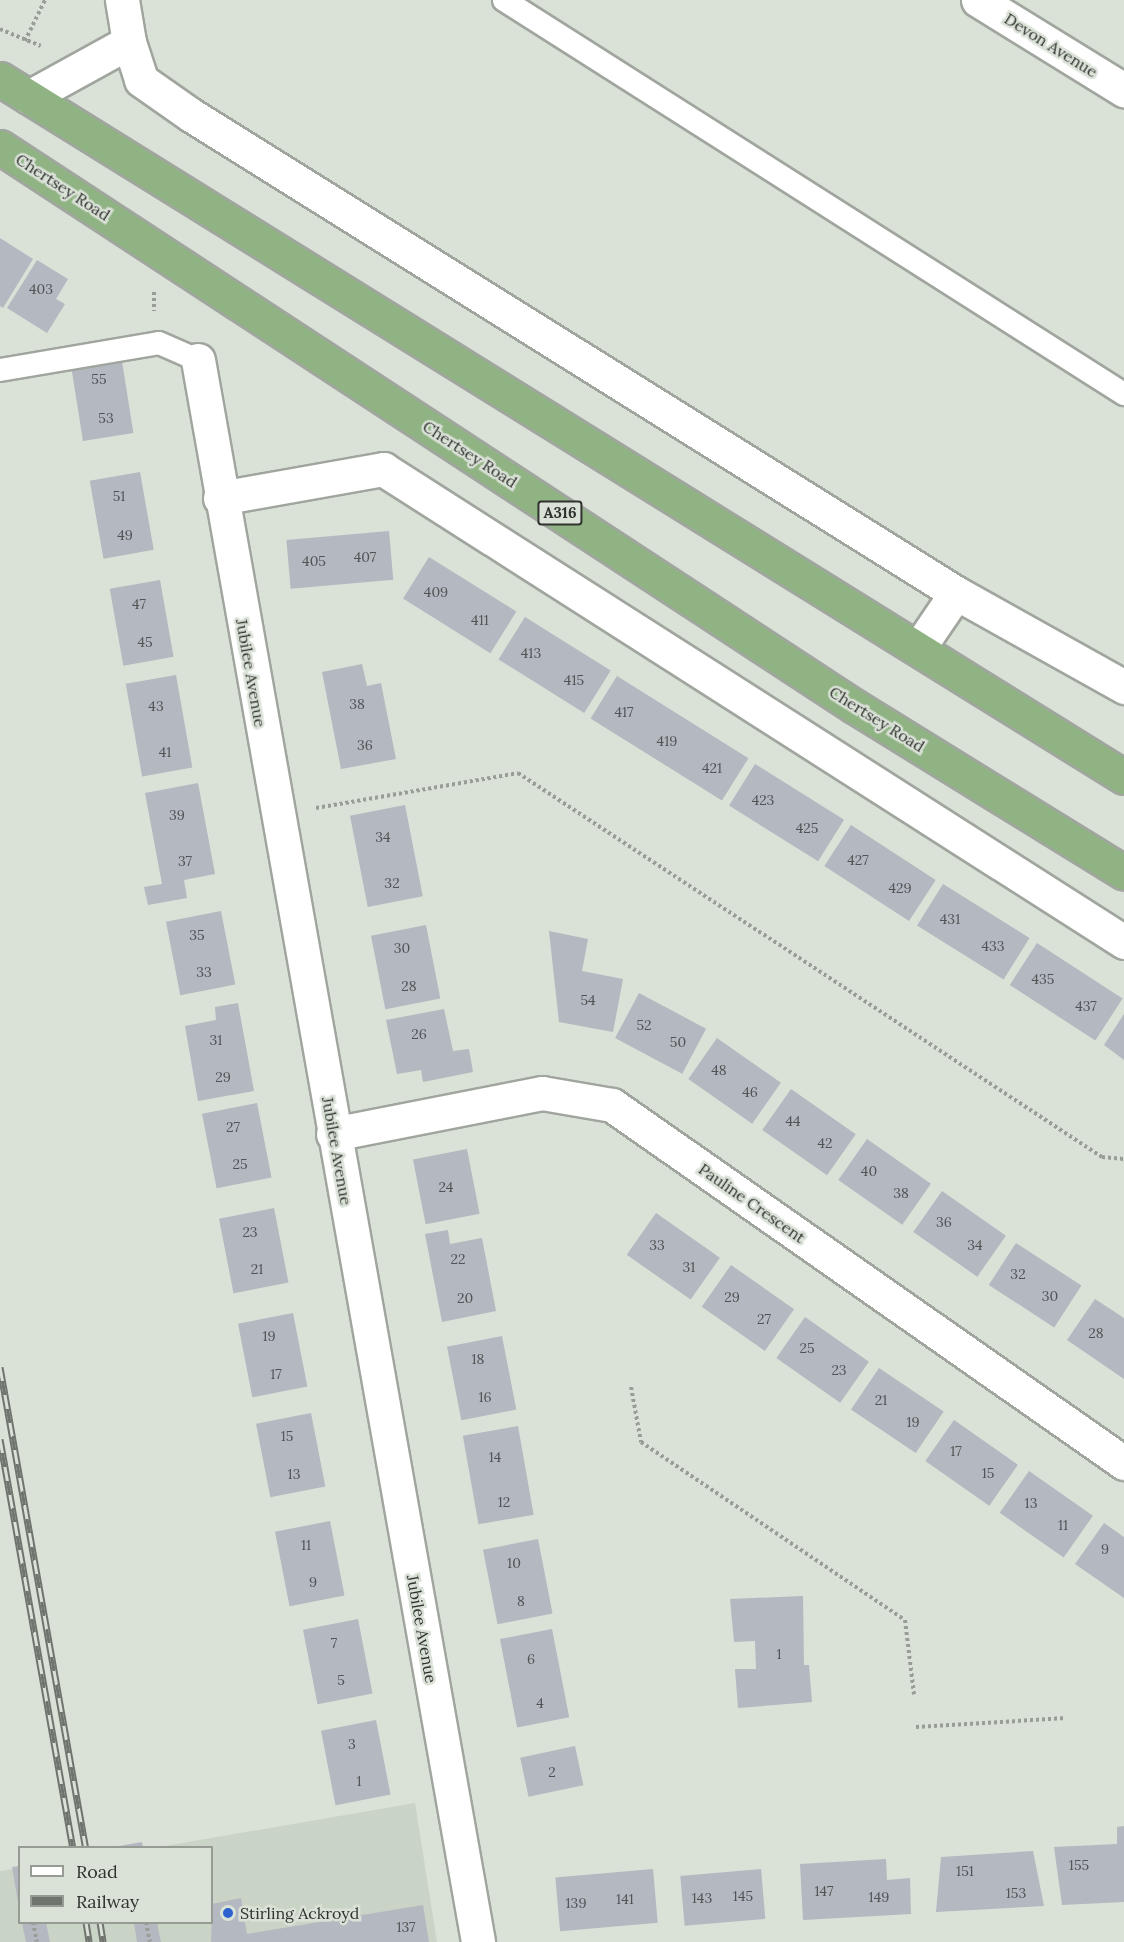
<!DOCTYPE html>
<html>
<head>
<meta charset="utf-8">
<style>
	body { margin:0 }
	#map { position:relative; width:1124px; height:1942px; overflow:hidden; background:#dae1d7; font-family:Lora,serif }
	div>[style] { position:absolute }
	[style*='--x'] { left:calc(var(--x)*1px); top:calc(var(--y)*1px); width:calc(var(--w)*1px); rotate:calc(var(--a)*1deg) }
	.built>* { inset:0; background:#cad4c6 }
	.building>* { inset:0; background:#b3b8c1; transform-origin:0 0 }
	.path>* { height:4px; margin-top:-2px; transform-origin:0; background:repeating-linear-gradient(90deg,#989d96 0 3px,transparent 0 6px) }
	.roads { filter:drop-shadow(2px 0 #a0a69e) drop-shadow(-2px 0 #a0a69e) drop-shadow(0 2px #a0a69e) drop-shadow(0 -2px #a0a69e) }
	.service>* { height:22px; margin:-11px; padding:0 11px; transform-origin:11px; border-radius:11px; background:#fff }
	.minor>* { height:33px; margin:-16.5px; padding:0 16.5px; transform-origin:16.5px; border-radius:16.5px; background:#fff }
	.tertiary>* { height:33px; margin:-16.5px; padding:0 16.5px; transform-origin:16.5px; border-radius:16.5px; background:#fff }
	.trunk>* { height:33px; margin:-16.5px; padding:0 16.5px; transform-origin:16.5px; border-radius:16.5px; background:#90b384 }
	.rail>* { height:7px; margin-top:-3.5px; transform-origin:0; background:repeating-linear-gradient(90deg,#dae1d7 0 14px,#70746e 0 28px); box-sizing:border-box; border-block:2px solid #70746e }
	.dots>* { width:16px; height:16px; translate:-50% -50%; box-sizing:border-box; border:3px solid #dae1d7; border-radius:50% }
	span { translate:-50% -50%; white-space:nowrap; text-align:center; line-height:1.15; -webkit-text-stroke:5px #dae1d7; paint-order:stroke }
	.number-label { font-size:14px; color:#515454 }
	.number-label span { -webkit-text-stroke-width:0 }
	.shield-label span { padding:2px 4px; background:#dae1d7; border:2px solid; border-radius:4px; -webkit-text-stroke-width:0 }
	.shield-label { font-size:15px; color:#30332f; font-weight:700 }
	.street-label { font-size:16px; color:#30332f }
	.poi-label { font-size:16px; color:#30332f }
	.left { translate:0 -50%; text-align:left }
	.legend { position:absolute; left:18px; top:1846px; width:195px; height:78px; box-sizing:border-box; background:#dae1d7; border:2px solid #969b94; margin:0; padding:8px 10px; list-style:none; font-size:18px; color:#30332f }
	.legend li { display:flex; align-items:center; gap:12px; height:30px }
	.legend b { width:30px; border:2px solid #969b94 }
</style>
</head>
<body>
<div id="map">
	<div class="built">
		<div style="clip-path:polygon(415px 1803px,437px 1942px,0 1942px,0 1871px,19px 1868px,20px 1922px,212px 1922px,212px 1848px,159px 1847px)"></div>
	</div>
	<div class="building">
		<div style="clip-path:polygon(0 238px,33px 259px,3px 308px,0 306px)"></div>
		<div style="clip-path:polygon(37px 260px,68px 279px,56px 299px,65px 304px,47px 333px,7px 308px)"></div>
		<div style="left:121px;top:355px;width:79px;height:51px;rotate:81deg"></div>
		<div style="left:140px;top:472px;width:79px;height:51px;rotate:80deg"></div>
		<div style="left:389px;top:531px;width:49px;height:103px;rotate:85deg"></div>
		<div style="left:429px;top:557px;width:103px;height:49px;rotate:32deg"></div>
		<div style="left:160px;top:580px;width:78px;height:51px;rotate:80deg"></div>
		<div style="left:525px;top:617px;width:101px;height:50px;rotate:32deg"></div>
		<div style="clip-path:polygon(362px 664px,367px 686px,381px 683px,396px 759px,341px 769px,322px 672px)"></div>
		<div style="left:176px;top:675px;width:94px;height:51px;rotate:80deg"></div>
		<div style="left:617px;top:676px;width:155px;height:50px;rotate:32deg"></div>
		<div style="left:755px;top:764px;width:105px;height:49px;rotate:32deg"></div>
		<div style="clip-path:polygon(198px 783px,215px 874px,184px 880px,187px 898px,148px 905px,144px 887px,162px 884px,145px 793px)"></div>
		<div style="left:405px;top:805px;width:93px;height:56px;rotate:79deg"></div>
		<div style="left:851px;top:825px;width:101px;height:49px;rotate:33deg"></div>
		<div style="left:943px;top:884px;width:102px;height:49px;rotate:32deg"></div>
		<div style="left:221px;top:911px;width:75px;height:56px;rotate:79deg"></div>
		<div style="left:426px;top:925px;width:75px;height:56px;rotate:79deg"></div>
		<div style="clip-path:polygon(549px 931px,588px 939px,582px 971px,623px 979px,613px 1032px,559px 1022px)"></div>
		<div style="left:1037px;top:943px;width:102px;height:50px;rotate:33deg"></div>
		<div style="left:639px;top:993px;width:76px;height:51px;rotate:28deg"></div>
		<div style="clip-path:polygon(238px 1003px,254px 1091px,198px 1101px,185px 1026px,216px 1020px,215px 1007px)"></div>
		<div style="clip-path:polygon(444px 1009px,453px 1051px,469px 1049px,473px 1072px,423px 1082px,421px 1070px,397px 1074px,386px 1020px)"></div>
		<div style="clip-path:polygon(1124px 1014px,1124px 1060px,1104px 1045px)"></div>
		<div style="left:717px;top:1038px;width:78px;height:50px;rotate:35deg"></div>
		<div style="left:791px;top:1089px;width:79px;height:50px;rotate:35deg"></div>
		<div style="left:257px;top:1103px;width:76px;height:56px;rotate:79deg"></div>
		<div style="left:867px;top:1139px;width:78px;height:50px;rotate:35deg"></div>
		<div style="left:467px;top:1149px;width:66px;height:55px;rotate:79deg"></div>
		<div style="left:942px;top:1191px;width:78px;height:50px;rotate:35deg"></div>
		<div style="left:274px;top:1208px;width:76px;height:56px;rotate:79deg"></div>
		<div style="left:656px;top:1213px;width:78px;height:51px;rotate:35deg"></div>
		<div style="clip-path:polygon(448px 1230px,450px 1244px,482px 1238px,496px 1311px,442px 1322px,425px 1234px)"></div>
		<div style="left:1016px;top:1243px;width:78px;height:50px;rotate:33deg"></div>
		<div style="left:731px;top:1265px;width:77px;height:51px;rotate:35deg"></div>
		<div style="clip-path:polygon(1095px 1299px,1124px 1318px,1124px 1379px,1067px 1340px)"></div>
		<div style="left:293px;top:1313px;width:75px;height:56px;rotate:79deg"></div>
		<div style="left:805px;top:1317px;width:78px;height:50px;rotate:35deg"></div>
		<div style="left:502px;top:1336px;width:75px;height:56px;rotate:79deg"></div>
		<div style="left:879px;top:1368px;width:78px;height:50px;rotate:34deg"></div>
		<div style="left:311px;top:1413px;width:75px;height:56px;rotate:79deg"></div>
		<div style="left:954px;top:1420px;width:78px;height:50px;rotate:35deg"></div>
		<div style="left:518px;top:1426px;width:90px;height:56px;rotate:80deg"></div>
		<div style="left:1029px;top:1471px;width:78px;height:51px;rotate:35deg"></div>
		<div style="left:330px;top:1521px;width:76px;height:56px;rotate:79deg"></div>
		<div style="clip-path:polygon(1104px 1523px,1124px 1537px,1124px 1598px,1075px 1564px)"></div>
		<div style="left:538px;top:1539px;width:76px;height:56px;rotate:79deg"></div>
		<div style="clip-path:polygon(803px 1596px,804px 1665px,809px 1665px,812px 1702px,738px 1708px,735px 1669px,756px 1669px,755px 1641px,734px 1642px,730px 1599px)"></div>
		<div style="left:358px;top:1619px;width:76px;height:56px;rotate:79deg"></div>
		<div style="left:552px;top:1629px;width:90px;height:53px;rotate:79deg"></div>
		<div style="left:376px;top:1720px;width:76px;height:56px;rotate:79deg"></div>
		<div style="left:575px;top:1746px;width:40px;height:56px;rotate:78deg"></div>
		<div style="clip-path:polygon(1124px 1826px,1124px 1902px,1062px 1905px,1054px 1847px,1117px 1844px,1117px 1827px)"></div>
		<div style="clip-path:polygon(142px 1842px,143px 1848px,119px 1848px,119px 1846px)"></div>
		<div style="clip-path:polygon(1033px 1851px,1044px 1906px,936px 1912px,941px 1857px)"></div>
		<div style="clip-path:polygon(886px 1859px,887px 1880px,910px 1878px,911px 1914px,803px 1920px,800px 1864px)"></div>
		<div style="clip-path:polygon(20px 1866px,20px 1902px,18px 1902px,12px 1867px)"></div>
		<div style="left:653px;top:1869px;width:54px;height:98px;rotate:85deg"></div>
		<div style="left:761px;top:1869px;width:50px;height:81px;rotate:85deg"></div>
		<div style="clip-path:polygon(241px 1898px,247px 1934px,423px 1905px,429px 1942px,211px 1942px,212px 1904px)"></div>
		<div style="clip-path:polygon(22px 1923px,46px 1923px,50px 1942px,26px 1942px)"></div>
		<div style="clip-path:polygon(134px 1923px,157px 1923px,161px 1942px,137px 1942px)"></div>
	</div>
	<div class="path">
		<div style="--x:0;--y:29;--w:44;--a:22.5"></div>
		<div style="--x:25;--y:41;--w:46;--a:-64"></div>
		<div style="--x:154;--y:292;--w:19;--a:90"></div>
		<div style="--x:316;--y:808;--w:205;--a:-9.8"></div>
		<div style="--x:518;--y:773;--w:699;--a:33.33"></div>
		<div style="--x:1102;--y:1157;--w:22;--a:5"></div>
		<div style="--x:631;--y:1387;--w:56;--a:79.7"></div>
		<div style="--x:641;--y:1442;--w:318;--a:34"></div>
		<div style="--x:905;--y:1620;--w:75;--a:83.1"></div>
		<div style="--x:916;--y:1727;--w:150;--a:-3.4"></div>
		<div style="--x:33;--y:1922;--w:20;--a:79"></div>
		<div style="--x:146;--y:1922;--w:20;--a:79"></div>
	</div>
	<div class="roads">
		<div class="service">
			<div style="--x:504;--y:0;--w:735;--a:32.44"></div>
			<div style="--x:0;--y:370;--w:161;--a:-9.6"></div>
			<div style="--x:159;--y:343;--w:43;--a:23.6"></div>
		</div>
		<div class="minor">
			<div style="--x:978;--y:0;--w:172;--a:31.7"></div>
			<div style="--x:129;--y:42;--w:40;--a:72"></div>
			<div style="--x:141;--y:80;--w:61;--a:35"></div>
			<div style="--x:191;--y:115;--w:902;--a:32"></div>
			<div style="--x:956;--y:593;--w:193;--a:29.2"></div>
			<div style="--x:198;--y:360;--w:1607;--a:79.96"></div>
			<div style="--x:220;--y:498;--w:166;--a:-10.1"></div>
			<div style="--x:383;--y:469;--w:879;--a:32.55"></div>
			<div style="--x:920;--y:646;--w:64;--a:-55.8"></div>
			<div style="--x:333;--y:1134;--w:213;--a:-11.1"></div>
			<div style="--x:542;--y:1093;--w:71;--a:9.7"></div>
			<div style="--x:612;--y:1105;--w:625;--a:34.96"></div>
		</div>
		<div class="tertiary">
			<div style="--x:29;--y:97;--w:114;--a:-28.8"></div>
			<div style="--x:129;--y:42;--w:43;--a:-99.5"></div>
		</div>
		<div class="trunk">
			<div style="--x:0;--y:79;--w:1323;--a:31.84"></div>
			<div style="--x:0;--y:147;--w:1021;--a:33.21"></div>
			<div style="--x:854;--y:706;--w:317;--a:31.7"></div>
		</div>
	</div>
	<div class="rail">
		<div style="--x:0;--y:1367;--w:489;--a:79.9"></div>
		<div style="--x:0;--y:1439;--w:415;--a:79.9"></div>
		<div style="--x:86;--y:1922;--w:20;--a:81"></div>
		<div style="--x:100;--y:1922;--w:20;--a:81"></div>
	</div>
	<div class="dots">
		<div style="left:228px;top:1913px;background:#2c61cf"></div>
	</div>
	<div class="number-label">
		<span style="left:41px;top:289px">403</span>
		<span style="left:99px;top:379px">55</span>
		<span style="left:106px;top:418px">53</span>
		<span style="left:119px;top:496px">51</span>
		<span style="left:125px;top:535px">49</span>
		<span style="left:365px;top:557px">407</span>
		<span style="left:314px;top:561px">405</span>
		<span style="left:436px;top:592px">409</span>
		<span style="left:139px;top:604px">47</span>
		<span style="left:480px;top:620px">411</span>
		<span style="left:145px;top:642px">45</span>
		<span style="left:531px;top:653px">413</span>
		<span style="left:574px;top:680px">415</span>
		<span style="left:357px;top:704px">38</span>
		<span style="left:156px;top:706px">43</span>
		<span style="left:624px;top:712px">417</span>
		<span style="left:667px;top:741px">419</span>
		<span style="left:365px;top:745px">36</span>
		<span style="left:165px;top:752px">41</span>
		<span style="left:712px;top:768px">421</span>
		<span style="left:763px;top:800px">423</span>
		<span style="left:177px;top:815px">39</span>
		<span style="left:807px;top:828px">425</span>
		<span style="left:383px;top:837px">34</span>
		<span style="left:858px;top:860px">427</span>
		<span style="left:185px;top:861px">37</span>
		<span style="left:392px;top:883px">32</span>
		<span style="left:900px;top:888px">429</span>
		<span style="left:950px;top:919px">431</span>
		<span style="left:197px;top:935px">35</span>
		<span style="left:993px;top:946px">433</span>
		<span style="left:402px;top:948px">30</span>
		<span style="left:204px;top:972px">33</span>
		<span style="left:1043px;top:979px">435</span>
		<span style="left:409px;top:986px">28</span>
		<span style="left:588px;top:1000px">54</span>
		<span style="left:1086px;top:1006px">437</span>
		<span style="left:644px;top:1025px">52</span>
		<span style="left:419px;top:1034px">26</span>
		<span style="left:216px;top:1040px">31</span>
		<span style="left:678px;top:1042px">50</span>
		<span style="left:719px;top:1070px">48</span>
		<span style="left:223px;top:1077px">29</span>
		<span style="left:750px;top:1092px">46</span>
		<span style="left:793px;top:1121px">44</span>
		<span style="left:233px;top:1127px">27</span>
		<span style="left:825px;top:1143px">42</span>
		<span style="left:240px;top:1164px">25</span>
		<span style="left:869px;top:1171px">40</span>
		<span style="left:446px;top:1187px">24</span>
		<span style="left:901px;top:1193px">38</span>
		<span style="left:944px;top:1222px">36</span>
		<span style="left:250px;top:1232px">23</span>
		<span style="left:657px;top:1245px">33</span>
		<span style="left:975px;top:1245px">34</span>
		<span style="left:458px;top:1259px">22</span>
		<span style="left:689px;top:1267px">31</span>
		<span style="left:257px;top:1269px">21</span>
		<span style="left:1018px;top:1274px">32</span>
		<span style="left:1050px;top:1296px">30</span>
		<span style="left:732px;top:1297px">29</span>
		<span style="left:465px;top:1298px">20</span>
		<span style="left:764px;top:1319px">27</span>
		<span style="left:1096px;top:1333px">28</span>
		<span style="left:269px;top:1336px">19</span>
		<span style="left:807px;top:1348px">25</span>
		<span style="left:478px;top:1359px">18</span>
		<span style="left:839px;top:1370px">23</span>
		<span style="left:276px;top:1374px">17</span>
		<span style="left:485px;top:1397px">16</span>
		<span style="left:881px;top:1400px">21</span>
		<span style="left:913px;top:1422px">19</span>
		<span style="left:287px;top:1436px">15</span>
		<span style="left:956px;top:1451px">17</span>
		<span style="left:495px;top:1457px">14</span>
		<span style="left:988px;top:1473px">15</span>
		<span style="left:294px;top:1474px">13</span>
		<span style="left:504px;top:1502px">12</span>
		<span style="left:1031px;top:1503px">13</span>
		<span style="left:1063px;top:1525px">11</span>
		<span style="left:306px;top:1545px">11</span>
		<span style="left:1105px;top:1549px">9</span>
		<span style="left:514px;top:1563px">10</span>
		<span style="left:313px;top:1582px">9</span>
		<span style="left:521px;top:1601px">8</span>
		<span style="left:334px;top:1643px">7</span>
		<span style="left:779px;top:1654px">1</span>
		<span style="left:531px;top:1659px">6</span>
		<span style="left:341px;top:1680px">5</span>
		<span style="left:540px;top:1703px">4</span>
		<span style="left:352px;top:1744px">3</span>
		<span style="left:552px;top:1772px">2</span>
		<span style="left:359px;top:1781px">1</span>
		<span style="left:1079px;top:1865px">155</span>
		<span style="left:965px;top:1871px">151</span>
		<span style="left:824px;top:1891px">147</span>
		<span style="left:1016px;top:1893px">153</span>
		<span style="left:743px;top:1896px">145</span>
		<span style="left:879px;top:1897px">149</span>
		<span style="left:702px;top:1898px">143</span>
		<span style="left:625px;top:1899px">141</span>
		<span style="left:576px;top:1903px">139</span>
		<span style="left:406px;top:1927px">137</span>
	</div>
	<div class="shield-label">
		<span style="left:560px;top:513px">A316</span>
	</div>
	<div class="street-label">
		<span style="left:1051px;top:45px;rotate:32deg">Devon Avenue</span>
		<span style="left:63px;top:187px;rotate:33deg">Chertsey Road</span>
		<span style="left:470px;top:454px;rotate:33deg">Chertsey Road</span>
		<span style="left:251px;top:673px;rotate:80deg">Jubilee Avenue</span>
		<span style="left:877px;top:719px;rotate:32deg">Chertsey Road</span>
		<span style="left:337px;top:1151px;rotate:80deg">Jubilee Avenue</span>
		<span style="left:752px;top:1203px;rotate:35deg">Pauline Crescent</span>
		<span style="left:422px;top:1629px;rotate:80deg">Jubilee Avenue</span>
	</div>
	<div class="poi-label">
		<span class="left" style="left:240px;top:1913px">Stirling Ackroyd</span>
	</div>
	<ul class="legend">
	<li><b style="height:8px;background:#fff"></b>Road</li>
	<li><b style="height:8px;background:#70746e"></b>Railway</li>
	</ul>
</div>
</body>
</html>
